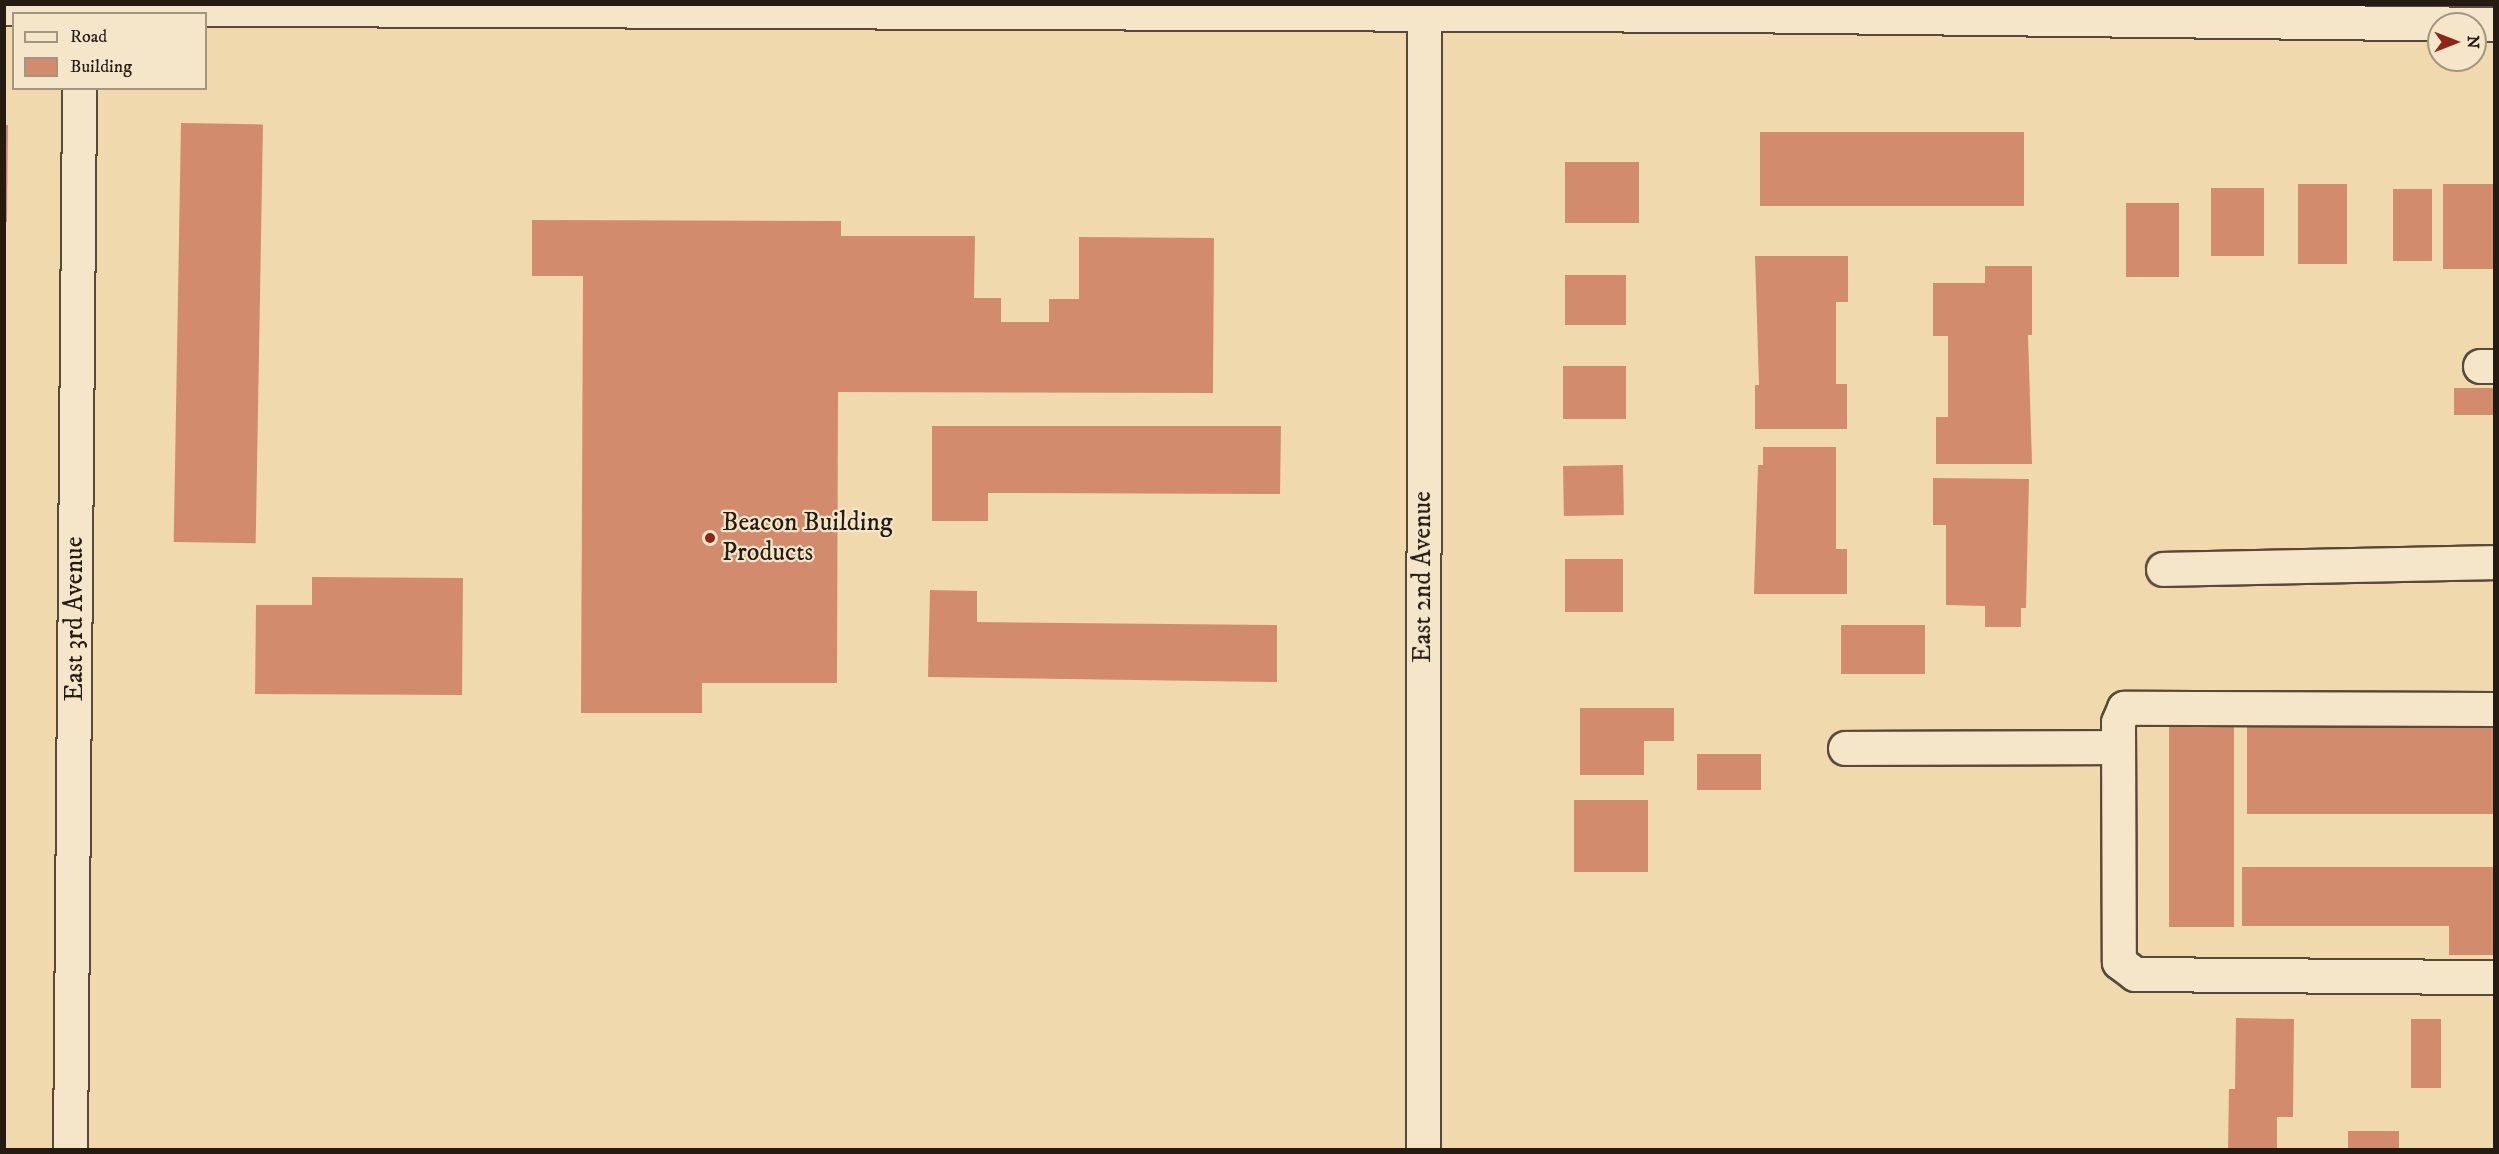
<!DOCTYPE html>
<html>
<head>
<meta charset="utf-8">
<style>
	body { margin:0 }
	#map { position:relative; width:2499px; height:1154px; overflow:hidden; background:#f0d9ad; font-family:"IM FELL DW Pica",serif }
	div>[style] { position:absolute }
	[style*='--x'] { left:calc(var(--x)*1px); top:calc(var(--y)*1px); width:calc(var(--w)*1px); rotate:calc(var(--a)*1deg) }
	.building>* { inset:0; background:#d28c6d; transform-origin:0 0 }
	.roads { filter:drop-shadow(2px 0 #584a3a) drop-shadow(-2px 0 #584a3a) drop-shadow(0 2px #584a3a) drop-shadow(0 -2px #584a3a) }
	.minor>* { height:33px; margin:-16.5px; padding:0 16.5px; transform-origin:16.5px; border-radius:16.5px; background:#f5e6ca }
	.dots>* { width:16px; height:16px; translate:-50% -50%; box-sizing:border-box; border:3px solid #f5e6ca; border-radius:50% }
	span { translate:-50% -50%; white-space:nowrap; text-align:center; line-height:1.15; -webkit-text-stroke:4.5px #f5e6ca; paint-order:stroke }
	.poi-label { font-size:26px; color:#251b13 }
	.left { translate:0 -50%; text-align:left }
	.street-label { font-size:26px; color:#251b13 }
	.frame { position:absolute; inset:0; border:6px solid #251b13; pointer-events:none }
	.legend { position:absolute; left:12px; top:12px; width:195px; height:78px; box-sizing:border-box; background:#f5e6ca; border:2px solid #a29581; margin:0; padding:8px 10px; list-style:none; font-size:18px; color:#251b13 }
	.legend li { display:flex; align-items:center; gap:12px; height:30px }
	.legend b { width:30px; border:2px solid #a29581 }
	.north { position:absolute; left:2427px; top:12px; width:60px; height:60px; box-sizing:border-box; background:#f5e6ca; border:2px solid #a29581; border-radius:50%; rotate:90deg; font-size:16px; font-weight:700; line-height:24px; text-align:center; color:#251b13 }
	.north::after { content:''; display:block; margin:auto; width:21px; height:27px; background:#8f2418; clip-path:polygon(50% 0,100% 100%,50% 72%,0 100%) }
</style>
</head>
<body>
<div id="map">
	<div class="building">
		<div style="left:181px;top:123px;width:82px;height:419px;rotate:1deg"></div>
		<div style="clip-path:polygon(4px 125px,8px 125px,7px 222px,4px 222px)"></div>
		<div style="left:1760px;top:132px;width:264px;height:74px"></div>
		<div style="left:1565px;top:162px;width:74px;height:61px"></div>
		<div style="left:2298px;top:184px;width:49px;height:80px"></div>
		<div style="left:2443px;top:184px;width:51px;height:85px"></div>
		<div style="left:2211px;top:188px;width:53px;height:68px"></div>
		<div style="left:2393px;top:189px;width:39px;height:72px"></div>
		<div style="left:2126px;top:203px;width:53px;height:74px"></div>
		<div style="clip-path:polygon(532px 220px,841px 221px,841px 236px,975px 236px,974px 298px,1001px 298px,1001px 322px,1049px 322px,1049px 299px,1079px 299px,1079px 237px,1214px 238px,1213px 393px,838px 392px,837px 683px,702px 683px,702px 713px,581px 713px,583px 276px,532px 276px)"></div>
		<div style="clip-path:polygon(1755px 256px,1848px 256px,1848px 302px,1836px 302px,1836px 384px,1847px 384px,1847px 429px,1755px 429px,1755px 385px,1759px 385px)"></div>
		<div style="clip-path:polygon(1985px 266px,2032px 266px,2032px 335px,2028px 335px,2032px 464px,1936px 464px,1936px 417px,1948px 417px,1948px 336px,1933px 336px,1933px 283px,1985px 283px)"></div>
		<div style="left:1565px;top:275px;width:61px;height:50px"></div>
		<div style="left:1563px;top:366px;width:63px;height:53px"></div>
		<div style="left:2454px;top:388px;width:40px;height:27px"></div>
		<div style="clip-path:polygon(932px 426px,1281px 426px,1280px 494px,988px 493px,988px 521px,932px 521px)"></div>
		<div style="clip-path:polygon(1763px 447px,1836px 447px,1836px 549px,1847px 549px,1847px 594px,1754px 594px,1758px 465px,1763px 465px)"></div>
		<div style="left:1623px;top:465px;width:50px;height:60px;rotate:89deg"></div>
		<div style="clip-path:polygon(1933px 478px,2029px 479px,2026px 608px,2021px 608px,2021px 627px,1985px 627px,1985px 606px,1946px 605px,1946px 525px,1933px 525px)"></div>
		<div style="left:1565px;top:559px;width:58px;height:53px"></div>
		<div style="clip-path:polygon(312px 577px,463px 578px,462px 695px,255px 694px,256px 605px,312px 605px)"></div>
		<div style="clip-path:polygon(930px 590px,977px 591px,977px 622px,1277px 625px,1277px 682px,928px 677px)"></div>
		<div style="left:1841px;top:625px;width:84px;height:49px"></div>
		<div style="clip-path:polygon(1580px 708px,1674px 708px,1674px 741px,1644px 741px,1644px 775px,1580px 775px)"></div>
		<div style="left:2169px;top:721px;width:65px;height:206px"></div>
		<div style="left:2247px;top:727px;width:247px;height:87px"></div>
		<div style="left:1697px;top:754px;width:64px;height:36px"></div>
		<div style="left:1574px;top:800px;width:74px;height:72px"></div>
		<div style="clip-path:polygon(2242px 867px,2494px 867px,2494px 955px,2449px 955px,2449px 926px,2242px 926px)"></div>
		<div style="clip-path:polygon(2236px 1018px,2294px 1019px,2293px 1117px,2277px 1117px,2277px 1150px,2228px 1150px,2229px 1089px,2235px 1089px)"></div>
		<div style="left:2411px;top:1019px;width:30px;height:69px"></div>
		<div style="left:2348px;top:1131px;width:51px;height:19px"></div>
	</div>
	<div class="roads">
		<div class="minor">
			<div style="--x:4;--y:8;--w:1728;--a:0.23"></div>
			<div style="--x:1732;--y:15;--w:762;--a:0.68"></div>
			<div style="--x:2480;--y:366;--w:14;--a:0"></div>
			<div style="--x:2163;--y:569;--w:331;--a:-1.2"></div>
			<div style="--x:2494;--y:709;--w:370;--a:-179.8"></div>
			<div style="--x:2124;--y:708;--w:15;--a:113"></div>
			<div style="--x:2118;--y:722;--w:240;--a:89.8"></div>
			<div style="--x:2119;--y:962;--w:20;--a:37"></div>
			<div style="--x:2135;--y:974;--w:359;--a:0.5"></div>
			<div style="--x:1845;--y:748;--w:273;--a:-0.2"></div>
			<div style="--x:70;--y:1150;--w:1062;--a:-89.51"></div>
			<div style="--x:1423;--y:1150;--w:1146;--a:-89.95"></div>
		</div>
	</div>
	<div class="dots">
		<div style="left:710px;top:538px;background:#8f2418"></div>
	</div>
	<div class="poi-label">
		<span class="left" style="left:722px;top:538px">Beacon Building<br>Products</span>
	</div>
	<div class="street-label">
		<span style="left:1423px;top:577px;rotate:-90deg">East 2nd Avenue</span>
		<span style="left:75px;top:619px;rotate:-90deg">East 3rd Avenue</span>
	</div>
	<div class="frame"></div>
	<ul class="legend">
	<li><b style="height:8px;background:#f5e6ca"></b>Road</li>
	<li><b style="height:16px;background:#d28c6d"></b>Building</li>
	</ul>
	<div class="north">N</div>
</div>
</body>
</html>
